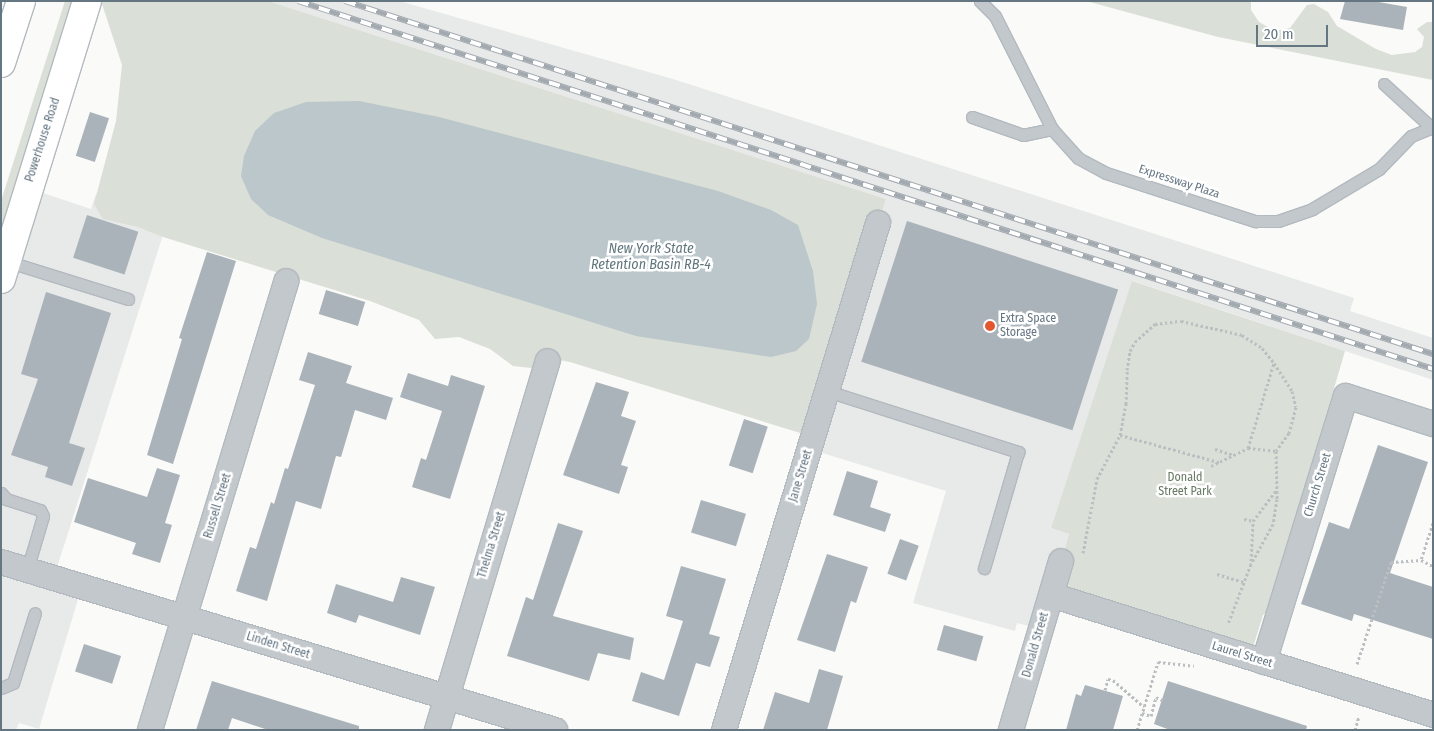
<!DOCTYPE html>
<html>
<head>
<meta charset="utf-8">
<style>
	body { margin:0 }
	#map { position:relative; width:1434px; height:731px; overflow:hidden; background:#fafaf8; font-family:"Fira Sans Condensed",sans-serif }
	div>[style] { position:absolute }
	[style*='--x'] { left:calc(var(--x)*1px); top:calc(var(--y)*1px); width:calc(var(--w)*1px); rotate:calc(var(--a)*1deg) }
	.built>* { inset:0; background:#e8e9e9 }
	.green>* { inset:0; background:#dadfd7 }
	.water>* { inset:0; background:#bbc7cb }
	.building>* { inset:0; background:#aab3b9; transform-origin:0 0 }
	.path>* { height:3px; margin-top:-1.5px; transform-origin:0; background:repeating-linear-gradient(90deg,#bbbfc2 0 2.5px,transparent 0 5px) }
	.roads { filter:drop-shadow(1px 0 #b3babf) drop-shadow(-1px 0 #b3babf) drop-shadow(0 1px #b3babf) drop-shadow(0 -1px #b3babf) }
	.lane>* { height:11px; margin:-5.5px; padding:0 5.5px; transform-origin:5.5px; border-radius:5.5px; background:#c3c8cc }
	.street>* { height:24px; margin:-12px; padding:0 12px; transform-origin:12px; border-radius:12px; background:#c3c8cc }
	.secondary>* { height:28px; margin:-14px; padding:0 14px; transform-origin:14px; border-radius:14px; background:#fff }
	.highway>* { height:28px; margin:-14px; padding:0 14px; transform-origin:14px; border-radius:14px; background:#fff }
	.rail>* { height:5.5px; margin-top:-2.75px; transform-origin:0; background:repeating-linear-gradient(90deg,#fff 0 11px,#a2aab0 0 22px); box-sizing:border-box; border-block:1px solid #a2aab0 }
	.dots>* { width:14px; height:14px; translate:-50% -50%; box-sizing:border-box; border:2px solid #fff; border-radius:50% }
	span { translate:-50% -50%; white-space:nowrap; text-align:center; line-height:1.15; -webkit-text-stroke:5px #fff; paint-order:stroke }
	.street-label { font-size:12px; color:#657683 }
	.poi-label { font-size:12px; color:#657683 }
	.left { translate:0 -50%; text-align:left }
	.park-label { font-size:12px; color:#687a64 }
	.water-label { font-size:14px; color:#60757c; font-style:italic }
	.frame { position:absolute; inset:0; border:2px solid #657683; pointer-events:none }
	.scale { position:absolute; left:1256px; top:25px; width:72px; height:22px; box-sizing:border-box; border:2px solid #657683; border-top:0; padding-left:6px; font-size:15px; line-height:18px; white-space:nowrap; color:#657683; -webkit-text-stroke:4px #fff; paint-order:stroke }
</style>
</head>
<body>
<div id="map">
	<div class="built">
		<div style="clip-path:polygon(268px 1px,399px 1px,673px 79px,1354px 298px,1350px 311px,1433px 338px,1433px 380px,1133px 281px,1051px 528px,1069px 534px,1040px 629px,1017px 623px,1015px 631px,913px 603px,946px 491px,806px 448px,886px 199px)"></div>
		<div style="clip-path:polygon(28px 188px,91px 209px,96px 194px,169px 216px,54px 577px,82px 586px,39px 729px,19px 723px,16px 730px,1px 730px,1px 279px)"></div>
	</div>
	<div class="green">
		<div style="clip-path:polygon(65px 1px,73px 1px,1px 235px,1px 201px)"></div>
		<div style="clip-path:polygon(101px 1px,268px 1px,886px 199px,810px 436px,570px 362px,554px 359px,531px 368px,513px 366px,490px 349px,459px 337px,435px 339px,419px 320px,370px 301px,163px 237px,138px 227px,103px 219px,94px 204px,116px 121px,122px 65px)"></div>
		<div style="clip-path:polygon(1086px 1px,1251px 1px,1251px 10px,1259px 22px,1275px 31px,1290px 28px,1307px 5px,1314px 4px,1328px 12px,1337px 26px,1376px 49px,1392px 55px,1415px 52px,1422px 47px,1424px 37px,1417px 29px,1427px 22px,1433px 22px,1433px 80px,1218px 37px)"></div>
		<div style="clip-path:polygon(1132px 281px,1345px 351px,1269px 610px,1263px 615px,1251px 654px,1051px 595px,1069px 534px,1051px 528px)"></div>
	</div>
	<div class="water">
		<div style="clip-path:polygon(359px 101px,439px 117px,718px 191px,771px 210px,798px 225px,813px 271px,817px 304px,809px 339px,796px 351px,771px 357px,636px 336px,322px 238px,268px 215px,251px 199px,241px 176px,244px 156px,255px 131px,274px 113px,306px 102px)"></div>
	</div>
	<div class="building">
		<div style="clip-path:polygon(1345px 1px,1373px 1px,1407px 7px,1403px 30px,1340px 19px)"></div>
		<div style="left:90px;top:112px;width:20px;height:46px;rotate:18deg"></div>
		<div style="left:87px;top:215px;width:54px;height:45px;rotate:18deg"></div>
		<div style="left:907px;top:221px;width:222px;height:148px;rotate:18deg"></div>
		<div style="clip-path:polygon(207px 252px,236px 261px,173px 464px,147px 455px,182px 339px,179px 338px)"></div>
		<div style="left:326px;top:290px;width:41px;height:25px;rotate:17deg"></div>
		<div style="clip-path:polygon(46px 292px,111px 313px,69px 443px,85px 448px,72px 486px,45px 477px,48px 467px,11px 455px,38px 379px,21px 374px)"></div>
		<div style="clip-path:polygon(308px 352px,352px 366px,346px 383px,393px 398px,386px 420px,355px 410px,341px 457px,336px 456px,321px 509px,296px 501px,267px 601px,236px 591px,250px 547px,256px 549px,271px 502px,274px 504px,285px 468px,288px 469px,315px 385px,299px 380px)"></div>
		<div style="clip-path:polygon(408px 373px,448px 386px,451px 375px,485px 386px,450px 499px,412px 487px,421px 458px,426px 460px,442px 411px,400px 397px)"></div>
		<div style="clip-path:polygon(596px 382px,629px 392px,621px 416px,636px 421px,621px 465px,628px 467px,619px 494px,563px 475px)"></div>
		<div style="left:744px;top:419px;width:25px;height:49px;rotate:18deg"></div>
		<div style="clip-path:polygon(1378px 445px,1428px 462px,1390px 573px,1433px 587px,1433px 639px,1354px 614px,1352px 621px,1301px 604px,1329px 522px,1349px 529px)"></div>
		<div style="clip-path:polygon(157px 468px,180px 475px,165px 523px,172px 525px,160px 563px,132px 554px,136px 543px,74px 522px,88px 478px,147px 497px)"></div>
		<div style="clip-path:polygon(847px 471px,878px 481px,870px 507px,891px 514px,885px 532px,833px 515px)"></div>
		<div style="left:701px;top:500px;width:47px;height:34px;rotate:17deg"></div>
		<div style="clip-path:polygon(558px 523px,583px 531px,553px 616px,634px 638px,630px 660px,598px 653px,589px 681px,507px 656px,526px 597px,533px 600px)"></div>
		<div style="left:900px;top:539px;width:20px;height:37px;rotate:20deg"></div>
		<div style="clip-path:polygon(827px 554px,868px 567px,856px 603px,851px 601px,835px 652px,797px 640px)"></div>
		<div style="clip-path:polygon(681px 566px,726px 579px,709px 634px,720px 637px,710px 667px,696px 663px,679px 716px,632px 701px,641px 672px,664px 680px,683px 621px,666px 616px)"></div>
		<div style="clip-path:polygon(401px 577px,435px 587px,420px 635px,359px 615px,356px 623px,327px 613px,336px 584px,393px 602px)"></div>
		<div style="left:944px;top:625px;width:41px;height:26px;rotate:16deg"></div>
		<div style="left:84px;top:644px;width:39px;height:29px;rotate:18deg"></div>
		<div style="clip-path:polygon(819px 669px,843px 676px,827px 730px,763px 730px,775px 692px,809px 703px)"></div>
		<div style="clip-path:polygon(212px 681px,359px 726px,359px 730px,268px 730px,232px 718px,228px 730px,196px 730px)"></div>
		<div style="clip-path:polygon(1168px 681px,1307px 726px,1306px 730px,1170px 730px,1154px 724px)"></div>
		<div style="clip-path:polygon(1085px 685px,1123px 696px,1113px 730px,1066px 730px,1076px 694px,1081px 696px)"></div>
	</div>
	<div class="path">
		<div style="--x:1120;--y:435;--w:103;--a:15.3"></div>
		<div style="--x:1248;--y:448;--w:89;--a:-73"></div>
		<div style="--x:1215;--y:449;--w:20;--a:18"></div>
		<div style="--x:1211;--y:466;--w:41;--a:-25.9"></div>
		<div style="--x:1248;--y:448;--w:28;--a:6"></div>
		<div style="--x:1244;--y:519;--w:9;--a:13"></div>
		<div style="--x:1433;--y:523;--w:39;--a:108"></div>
		<div style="--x:1421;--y:560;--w:13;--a:27"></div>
		<div style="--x:1083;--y:553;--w:75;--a:-79.3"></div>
		<div style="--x:1097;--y:479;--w:50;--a:-62.4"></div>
		<div style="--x:1120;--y:435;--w:32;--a:-79"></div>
		<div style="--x:1126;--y:404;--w:34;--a:-88"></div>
		<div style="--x:1127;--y:370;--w:19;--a:-81"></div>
		<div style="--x:1130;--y:351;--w:10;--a:-61"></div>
		<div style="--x:1135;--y:342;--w:27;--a:-42"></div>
		<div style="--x:1155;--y:324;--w:26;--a:-7"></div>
		<div style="--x:1181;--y:321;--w:63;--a:12.9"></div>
		<div style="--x:1242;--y:335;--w:24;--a:33"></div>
		<div style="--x:1262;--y:348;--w:19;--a:51"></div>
		<div style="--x:1274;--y:363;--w:33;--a:57"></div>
		<div style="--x:1292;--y:391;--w:16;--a:76"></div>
		<div style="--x:1296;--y:407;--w:27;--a:105"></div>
		<div style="--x:1289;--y:433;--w:22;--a:126"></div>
		<div style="--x:1276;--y:451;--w:48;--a:88.8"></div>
		<div style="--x:1277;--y:499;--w:25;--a:99"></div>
		<div style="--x:1273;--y:524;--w:46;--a:118.8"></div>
		<div style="--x:1251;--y:564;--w:64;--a:111"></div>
		<div style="--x:1251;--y:561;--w:40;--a:-87.1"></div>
		<div style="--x:1253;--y:521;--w:38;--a:-53"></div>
		<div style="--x:1217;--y:574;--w:28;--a:17"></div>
		<div style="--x:1357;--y:664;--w:108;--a:-71.6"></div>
		<div style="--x:1391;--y:562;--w:30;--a:-4"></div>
		<div style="--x:1105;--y:690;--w:11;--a:-75"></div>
		<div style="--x:1108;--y:679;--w:5;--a:11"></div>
		<div style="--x:1113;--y:680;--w:41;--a:41.1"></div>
		<div style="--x:1142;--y:713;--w:9;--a:18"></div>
		<div style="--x:1151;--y:716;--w:20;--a:-75"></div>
		<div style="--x:1156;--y:697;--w:7;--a:27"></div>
		<div style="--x:1137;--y:730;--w:71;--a:-72.8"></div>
		<div style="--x:1158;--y:662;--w:36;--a:6"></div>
		<div style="--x:1355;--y:730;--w:15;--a:-74"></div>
	</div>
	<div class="roads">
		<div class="lane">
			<div style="--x:980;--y:1;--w:21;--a:45"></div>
			<div style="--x:995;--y:16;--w:127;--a:63.2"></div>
			<div style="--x:1052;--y:129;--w:39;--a:48"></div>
			<div style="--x:1078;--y:158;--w:32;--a:28"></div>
			<div style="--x:1106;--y:173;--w:157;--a:17.9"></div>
			<div style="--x:1255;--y:221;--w:23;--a:0"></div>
			<div style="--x:1278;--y:221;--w:36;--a:-19"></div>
			<div style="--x:1312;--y:209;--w:78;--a:-30.8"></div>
			<div style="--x:1379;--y:169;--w:46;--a:-45.9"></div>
			<div style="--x:1411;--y:136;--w:24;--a:-22"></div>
			<div style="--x:1384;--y:84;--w:64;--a:42.5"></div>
			<div style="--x:972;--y:117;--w:54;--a:19.4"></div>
			<div style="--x:1023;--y:135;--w:30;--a:-12"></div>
			<div style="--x:6;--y:261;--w:128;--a:17.3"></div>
			<div style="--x:827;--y:391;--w:201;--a:17.7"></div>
			<div style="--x:1018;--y:452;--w:121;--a:106.3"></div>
			<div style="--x:1;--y:493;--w:8;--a:50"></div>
			<div style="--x:6;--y:499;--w:36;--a:18"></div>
			<div style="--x:40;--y:510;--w:7;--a:63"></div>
			<div style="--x:43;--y:516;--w:56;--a:106.5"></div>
			<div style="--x:1;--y:688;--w:13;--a:-23"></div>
			<div style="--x:13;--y:683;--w:73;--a:-72.6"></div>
		</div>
		<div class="street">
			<div style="--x:1;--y:562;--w:579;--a:16.87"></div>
			<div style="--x:1051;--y:595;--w:400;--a:17.4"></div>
			<div style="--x:1264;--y:662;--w:278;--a:-72.9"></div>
			<div style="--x:1346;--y:396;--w:91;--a:17.8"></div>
			<div style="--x:150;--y:730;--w:469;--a:-73.1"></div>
			<div style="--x:437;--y:730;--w:385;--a:-73.3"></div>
			<div style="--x:724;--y:730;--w:530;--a:-73.1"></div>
			<div style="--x:1011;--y:730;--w:176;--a:-73.5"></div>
		</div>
		<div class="secondary">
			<div style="--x:1;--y:279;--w:291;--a:-72.8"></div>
		</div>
		<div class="highway">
			<div style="--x:1;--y:63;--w:65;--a:-72.1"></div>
		</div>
	</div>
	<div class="rail">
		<div style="--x:298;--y:1;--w:1193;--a:17.96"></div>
		<div style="--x:345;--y:1;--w:1144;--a:17.98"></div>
	</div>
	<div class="dots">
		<div style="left:990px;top:326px;background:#e4572e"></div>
	</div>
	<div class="street-label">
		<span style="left:43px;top:140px;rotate:-72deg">Powerhouse Road</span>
		<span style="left:1179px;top:182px;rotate:18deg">Expressway Plaza</span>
		<span style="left:801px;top:476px;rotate:-73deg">Jane Street</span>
		<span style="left:1318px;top:485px;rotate:-73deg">Church Street</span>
		<span style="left:218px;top:506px;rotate:-73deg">Russell Street</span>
		<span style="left:492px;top:545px;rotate:-73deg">Thelma Street</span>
		<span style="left:1036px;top:645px;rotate:-74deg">Donald Street</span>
		<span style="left:278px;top:646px;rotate:17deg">Linden Street</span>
		<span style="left:1242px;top:655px;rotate:17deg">Laurel Street</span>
	</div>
	<div class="poi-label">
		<span class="left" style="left:1000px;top:326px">Extra Space<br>Storage</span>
	</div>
	<div class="park-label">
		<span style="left:1185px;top:485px">Donald<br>Street Park</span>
	</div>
	<div class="water-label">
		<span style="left:651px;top:257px">New York State<br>Retention Basin RB-4</span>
	</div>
	<div class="frame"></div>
	<div class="scale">20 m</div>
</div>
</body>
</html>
